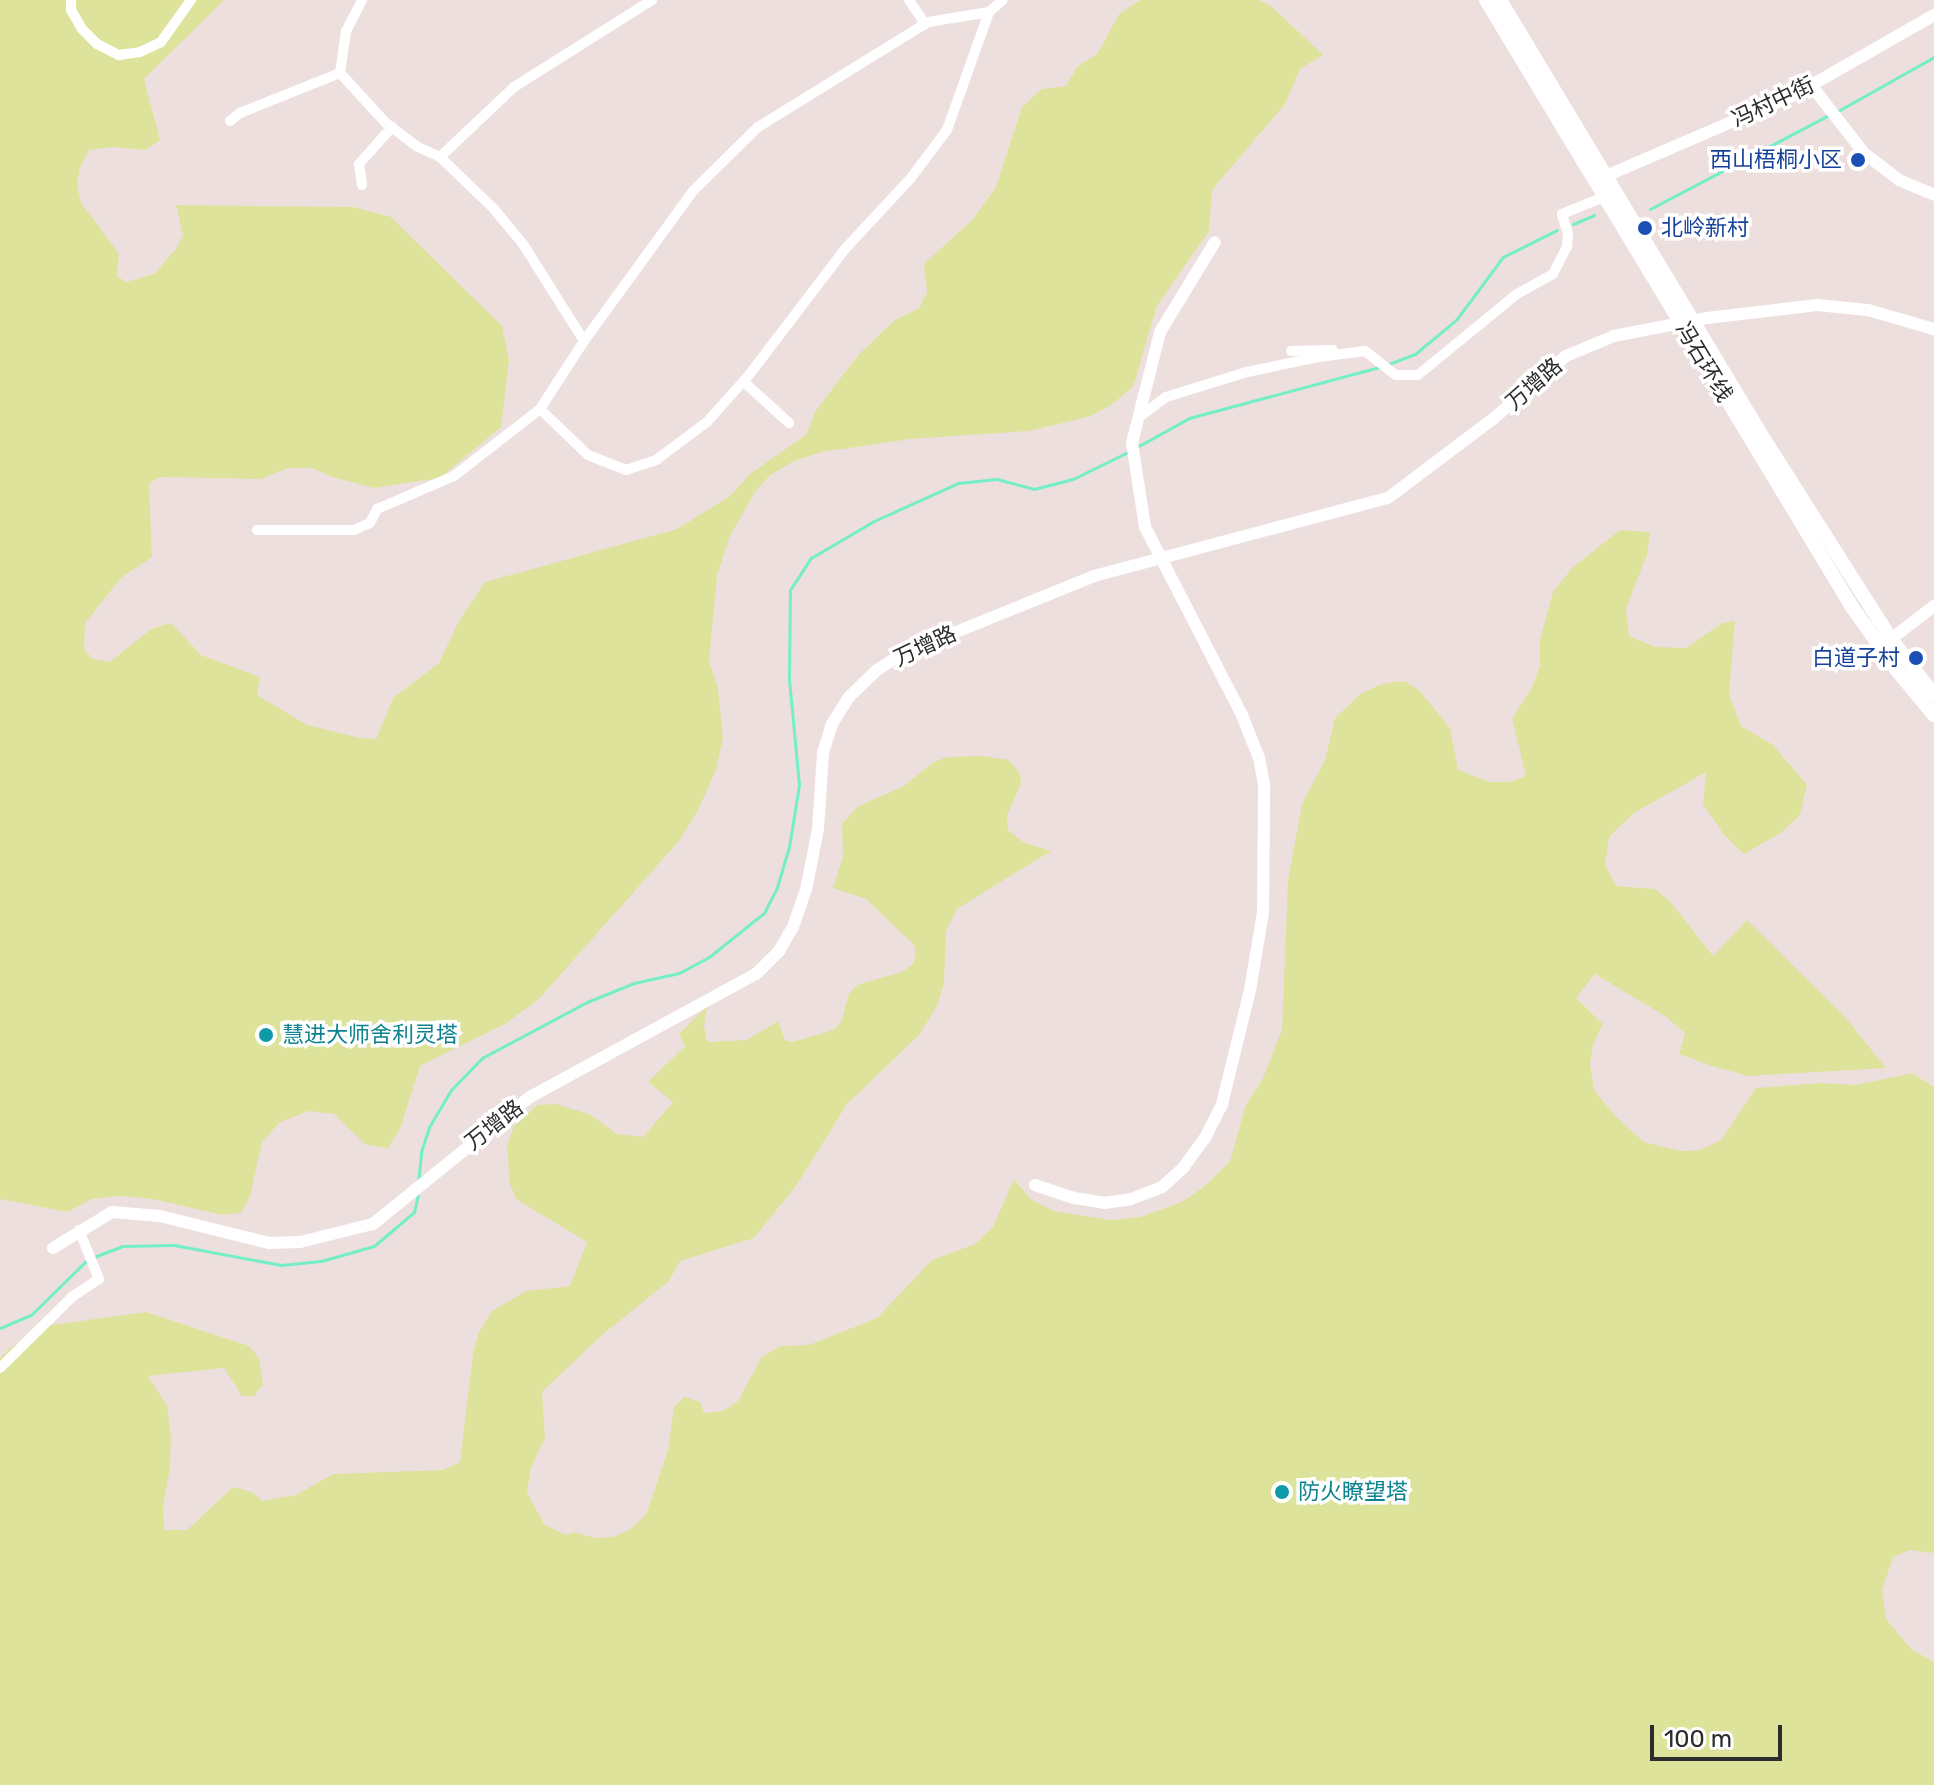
<!DOCTYPE html>
<html>
<head>
<meta charset="utf-8">
<style>
	body { margin:0 }
	#map { position:relative; width:1934px; height:1785px; overflow:hidden; background:#eedfdf; font-family:Rubik,"Noto Sans SC",sans-serif }
	div>[style] { position:absolute }
	[style*='--x'] { left:calc(var(--x)*1px); top:calc(var(--y)*1px); width:calc(var(--w)*1px); rotate:calc(var(--a)*1deg) }
	.green>* { inset:0; background:#dee39c }
	.stream>* { height:3px; margin:-1.5px; padding:0 1.5px; transform-origin:1.5px; border-radius:1.5px; background:#74eec7 }
	.minor>* { height:10px; margin:-5px; padding:0 5px; transform-origin:5px; border-radius:5px; background:#fff }
	.tertiary>* { height:12px; margin:-6px; padding:0 6px; transform-origin:6px; border-radius:6px; background:#fff }
	.secondary>* { height:14px; margin:-7px; padding:0 7px; transform-origin:7px; border-radius:7px; background:#fff }
	.dots>* { width:22px; height:22px; translate:-50% -50%; box-sizing:border-box; border:4px solid #fff; border-radius:50% }
	span { translate:-50% -50%; white-space:nowrap; text-align:center; line-height:1.15; -webkit-text-stroke:7px #fff; paint-order:stroke }
	.street-label { font-size:22px; color:#2c2c2c }
	.transit-label { font-size:22px; color:#164399 }
	.right { translate:-100% -50%; text-align:right }
	.left { translate:0 -50%; text-align:left }
	.culture-label { font-size:22px; color:#0d838f }
	.scale { position:absolute; left:1650px; top:1725px; width:132px; height:36px; box-sizing:border-box; border:4px solid #2c2c2c; border-top:0; padding-left:10px; font-size:24px; line-height:28px; white-space:nowrap; color:#2c2c2c; -webkit-text-stroke:6px #fff; paint-order:stroke }
</style>
</head>
<body>
<div id="map">
	<div class="green">
		<div style="clip-path:polygon(0 0,224px 0,144px 79px,160px 140px,146px 150px,112px 147px,89px 150px,80px 167px,77px 184px,81px 203px,119px 254px,117px 276px,126px 282px,154px 274px,176px 249px,183px 235px,176px 205px,353px 207px,391px 217px,502px 326px,509px 360px,501px 427px,440px 478px,373px 488px,329px 476px,313px 468px,288px 468px,261px 479px,159px 477px,149px 484px,152px 557px,121px 578px,85px 623px,84px 649px,93px 659px,110px 662px,151px 629px,171px 623px,201px 655px,260px 677px,257px 695px,307px 725px,360px 738px,376px 739px,393px 698px,439px 663px,459px 621px,485px 582px,677px 529px,730px 496px,750px 474px,807px 434px,814px 413px,859px 354px,895px 320px,919px 308px,927px 292px,924px 264px,972px 220px,996px 187px,1022px 107px,1042px 89px,1066px 86px,1077px 67px,1098px 53px,1119px 14px,1140px 0,1259px 0,1271px 6px,1323px 55px,1300px 69px,1285px 104px,1212px 190px,1209px 231px,1157px 306px,1133px 387px,1111px 405px,1091px 416px,1029px 431px,910px 439px,822px 452px,794px 461px,770px 475px,755px 492px,729px 538px,717px 576px,709px 661px,718px 688px,723px 738px,716px 770px,698px 810px,679px 841px,538px 1000px,505px 1024px,420px 1066px,401px 1126px,388px 1149px,365px 1144px,334px 1114px,309px 1111px,280px 1122px,262px 1142px,250px 1196px,241px 1213px,222px 1215px,153px 1199px,119px 1196px,92px 1199px,68px 1212px,0 1199px)"></div>
		<div style="clip-path:polygon(1620px 530px,1650px 532px,1647px 555px,1626px 608px,1629px 636px,1655px 647px,1686px 648px,1722px 623px,1735px 621px,1729px 694px,1741px 726px,1773px 745px,1807px 785px,1800px 815px,1782px 832px,1744px 854px,1725px 836px,1703px 804px,1706px 772px,1634px 813px,1609px 837px,1605px 865px,1616px 886px,1655px 889px,1670px 901px,1713px 956px,1747px 920px,1845px 1017px,1886px 1068px,1748px 1076px,1712px 1066px,1679px 1054px,1685px 1033px,1665px 1016px,1595px 974px,1576px 998px,1603px 1024px,1593px 1044px,1590px 1064px,1594px 1090px,1615px 1116px,1644px 1142px,1680px 1151px,1700px 1150px,1721px 1140px,1756px 1088px,1821px 1083px,1856px 1085px,1912px 1073px,1934px 1087px,1934px 1553px,1910px 1550px,1893px 1557px,1882px 1590px,1886px 1619px,1911px 1649px,1934px 1662px,1934px 1785px,0 1785px,0 1358px,10px 1348px,51px 1325px,146px 1312px,249px 1346px,259px 1358px,263px 1385px,254px 1396px,242px 1396px,224px 1368px,148px 1376px,167px 1406px,171px 1436px,170px 1468px,163px 1507px,164px 1530px,187px 1530px,233px 1487px,252px 1492px,262px 1501px,296px 1495px,333px 1474px,443px 1470px,460px 1462px,473px 1353px,479px 1332px,492px 1311px,526px 1291px,570px 1286px,587px 1242px,516px 1199px,510px 1184px,507px 1146px,514px 1126px,537px 1105px,556px 1104px,591px 1115px,617px 1134px,643px 1137px,673px 1102px,648px 1082px,685px 1046px,679px 1034px,707px 1006px,704px 1026px,707px 1042px,747px 1040px,778px 1021px,785px 1040px,793px 1042px,833px 1030px,841px 1022px,849px 993px,859px 984px,902px 972px,912px 965px,916px 955px,914px 945px,866px 899px,833px 888px,843px 856px,842px 824px,857px 807px,904px 786px,932px 763px,947px 757px,984px 756px,1008px 760px,1020px 773px,1021px 784px,1007px 815px,1008px 830px,1023px 842px,1051px 851px,957px 909px,946px 931px,944px 983px,937px 1006px,919px 1035px,847px 1104px,796px 1186px,754px 1238px,680px 1261px,669px 1281px,602px 1335px,542px 1392px,545px 1438px,531px 1468px,527px 1492px,544px 1524px,565px 1535px,575px 1532px,594px 1538px,613px 1537px,629px 1530px,646px 1515px,668px 1450px,674px 1407px,684px 1397px,700px 1402px,704px 1413px,723px 1411px,738px 1401px,761px 1358px,780px 1346px,809px 1345px,877px 1318px,932px 1260px,975px 1244px,993px 1227px,1014px 1179px,1030px 1199px,1054px 1211px,1111px 1220px,1140px 1217px,1182px 1202px,1205px 1186px,1230px 1161px,1245px 1107px,1263px 1078px,1282px 1030px,1288px 880px,1302px 804px,1325px 760px,1335px 718px,1359px 695px,1381px 684px,1404px 681px,1419px 690px,1450px 728px,1458px 770px,1490px 782px,1510px 782px,1526px 776px,1512px 718px,1532px 688px,1540px 666px,1540px 639px,1553px 592px,1573px 567px)"></div>
	</div>
	<div class="stream">
		<div style="--x:1838;--y:111;--w:110;--a:-29.4"></div>
		<div style="--x:1650;--y:209;--w:204;--a:-27.7"></div>
		<div style="--x:1573;--y:224;--w:23;--a:-23"></div>
		<div style="--x:1386;--y:365;--w:31;--a:-21"></div>
		<div style="--x:1415;--y:354;--w:53;--a:-39.7"></div>
		<div style="--x:1456;--y:320;--w:79;--a:-53.3"></div>
		<div style="--x:1503;--y:257;--w:60;--a:-26.6"></div>
		<div style="--x:1137;--y:447;--w:60;--a:-29.1"></div>
		<div style="--x:1189;--y:418;--w:197;--a:-15"></div>
		<div style="--x:418;--y:1183;--w:31;--a:-84"></div>
		<div style="--x:421;--y:1152;--w:26;--a:-72"></div>
		<div style="--x:429;--y:1127;--w:43;--a:-59.3"></div>
		<div style="--x:451;--y:1090;--w:45;--a:-45.9"></div>
		<div style="--x:482;--y:1058;--w:119;--a:-28.1"></div>
		<div style="--x:587;--y:1002;--w:51;--a:-22"></div>
		<div style="--x:634;--y:983;--w:46;--a:-12.5"></div>
		<div style="--x:679;--y:973;--w:34;--a:-28"></div>
		<div style="--x:709;--y:957;--w:70;--a:-38.7"></div>
		<div style="--x:764;--y:913;--w:29;--a:-63"></div>
		<div style="--x:777;--y:887;--w:42;--a:-73.3"></div>
		<div style="--x:789;--y:847;--w:63;--a:-80.8"></div>
		<div style="--x:799;--y:785;--w:106;--a:-95.4"></div>
		<div style="--x:789;--y:679;--w:89;--a:-89.4"></div>
		<div style="--x:790;--y:590;--w:38;--a:-57"></div>
		<div style="--x:811;--y:558;--w:73;--a:-30.4"></div>
		<div style="--x:874;--y:521;--w:92;--a:-24.3"></div>
		<div style="--x:958;--y:483;--w:39;--a:-6"></div>
		<div style="--x:997;--y:479;--w:38;--a:15"></div>
		<div style="--x:1034;--y:489;--w:40;--a:-14.4"></div>
		<div style="--x:1073;--y:479;--w:64;--a:-26.2"></div>
		<div style="--x:94;--y:1257;--w:30;--a:-21"></div>
		<div style="--x:122;--y:1246;--w:52;--a:-1.1"></div>
		<div style="--x:174;--y:1245;--w:109;--a:10.6"></div>
		<div style="--x:281;--y:1265;--w:40;--a:-5.7"></div>
		<div style="--x:321;--y:1261;--w:55;--a:-15.8"></div>
		<div style="--x:374;--y:1246;--w:52;--a:-40.4"></div>
		<div style="--x:414;--y:1212;--w:17;--a:-77"></div>
		<div style="--x:0;--y:1328;--w:34;--a:-23"></div>
		<div style="--x:31;--y:1315;--w:78;--a:-44.5"></div>
	</div>
	<div class="minor">
		<div style="--x:71;--y:0;--w:10;--a:90"></div>
		<div style="--x:71;--y:10;--w:22;--a:60"></div>
		<div style="--x:82;--y:29;--w:21;--a:45"></div>
		<div style="--x:97;--y:44;--w:25;--a:27"></div>
		<div style="--x:119;--y:55;--w:21;--a:-8"></div>
		<div style="--x:140;--y:52;--w:23;--a:-25"></div>
		<div style="--x:161;--y:42;--w:52;--a:-54.5"></div>
		<div style="--x:362;--y:0;--w:35;--a:117"></div>
		<div style="--x:346;--y:31;--w:42;--a:98.1"></div>
		<div style="--x:340;--y:73;--w:68;--a:47.4"></div>
		<div style="--x:386;--y:123;--w:40;--a:37"></div>
		<div style="--x:418;--y:147;--w:24;--a:24"></div>
		<div style="--x:440;--y:157;--w:75;--a:43.9"></div>
		<div style="--x:494;--y:209;--w:45;--a:50.4"></div>
		<div style="--x:523;--y:244;--w:115;--a:57.8"></div>
		<div style="--x:909;--y:0;--w:29;--a:56"></div>
		<div style="--x:230;--y:121;--w:13;--a:-39"></div>
		<div style="--x:240;--y:113;--w:108;--a:-21.8"></div>
		<div style="--x:440;--y:157;--w:102;--a:-43.4"></div>
		<div style="--x:514;--y:87;--w:163;--a:-32.2"></div>
		<div style="--x:362;--y:185;--w:21;--a:-98"></div>
		<div style="--x:359;--y:164;--w:50;--a:-48.3"></div>
		<div style="--x:1291;--y:351;--w:42;--a:-1.4"></div>
		<div style="--x:744;--y:382;--w:61;--a:42.3"></div>
		<div style="--x:540;--y:409;--w:66;--a:43.8"></div>
		<div style="--x:588;--y:455;--w:41;--a:21.5"></div>
		<div style="--x:626;--y:470;--w:32;--a:-18"></div>
		<div style="--x:656;--y:460;--w:64;--a:-36.7"></div>
		<div style="--x:707;--y:422;--w:63;--a:-48.2"></div>
		<div style="--x:749;--y:375;--w:158;--a:-52.7"></div>
		<div style="--x:845;--y:249;--w:96;--a:-47.1"></div>
		<div style="--x:910;--y:179;--w:61;--a:-52.9"></div>
		<div style="--x:947;--y:130;--w:125;--a:-70.4"></div>
		<div style="--x:989;--y:12;--w:18;--a:-41"></div>
		<div style="--x:1138;--y:418;--w:35;--a:-37"></div>
		<div style="--x:1166;--y:397;--w:85;--a:-17.2"></div>
		<div style="--x:1247;--y:372;--w:74;--a:-11.8"></div>
		<div style="--x:1319;--y:357;--w:46;--a:-7.4"></div>
		<div style="--x:1365;--y:351;--w:39;--a:38"></div>
		<div style="--x:1396;--y:375;--w:22;--a:0"></div>
		<div style="--x:1418;--y:375;--w:128;--a:-39.3"></div>
		<div style="--x:1517;--y:294;--w:41;--a:-29.1"></div>
		<div style="--x:1553;--y:274;--w:30;--a:-63"></div>
		<div style="--x:1567;--y:247;--w:13;--a:-86"></div>
		<div style="--x:1568;--y:234;--w:21;--a:-107"></div>
		<div style="--x:1562;--y:214;--w:48;--a:-22.2"></div>
		<div style="--x:257;--y:530;--w:97;--a:0"></div>
		<div style="--x:354;--y:530;--w:17;--a:-24"></div>
		<div style="--x:370;--y:523;--w:16;--a:-63"></div>
		<div style="--x:377;--y:509;--w:84;--a:-23.2"></div>
		<div style="--x:454;--y:476;--w:109;--a:-37.9"></div>
		<div style="--x:540;--y:409;--w:81;--a:-57.1"></div>
		<div style="--x:584;--y:341;--w:185;--a:-54"></div>
		<div style="--x:693;--y:191;--w:91;--a:-44.6"></div>
		<div style="--x:758;--y:127;--w:200;--a:-31.7"></div>
		<div style="--x:928;--y:22;--w:62;--a:-9.3"></div>
		<div style="--x:0;--y:1368;--w:101;--a:-44.6"></div>
		<div style="--x:72;--y:1297;--w:32;--a:-34"></div>
		<div style="--x:99;--y:1279;--w:53;--a:-112.2"></div>
	</div>
	<div class="tertiary">
		<div style="--x:1811;--y:85;--w:86;--a:52.1"></div>
		<div style="--x:1864;--y:153;--w:44;--a:37.6"></div>
		<div style="--x:1899;--y:180;--w:38;--a:23"></div>
		<div style="--x:1606;--y:176;--w:207;--a:-23.3"></div>
		<div style="--x:1796;--y:94;--w:159;--a:-29.8"></div>
		<div style="--x:1886;--y:643;--w:61;--a:-37.6"></div>
		<div style="--x:1035;--y:1185;--w:41;--a:18.4"></div>
		<div style="--x:1074;--y:1198;--w:30;--a:9"></div>
		<div style="--x:1104;--y:1203;--w:27;--a:-8"></div>
		<div style="--x:1131;--y:1199;--w:33;--a:-21"></div>
		<div style="--x:1162;--y:1187;--w:28;--a:-42"></div>
		<div style="--x:1183;--y:1168;--w:37;--a:-54"></div>
		<div style="--x:1205;--y:1138;--w:38;--a:-63"></div>
		<div style="--x:1222;--y:1104;--w:117;--a:-76.2"></div>
		<div style="--x:1250;--y:990;--w:79;--a:-80.5"></div>
		<div style="--x:1263;--y:912;--w:127;--a:-89.5"></div>
		<div style="--x:1264;--y:785;--w:27;--a:-100"></div>
		<div style="--x:1259;--y:758;--w:46;--a:-111.6"></div>
		<div style="--x:1242;--y:715;--w:212;--a:-117.3"></div>
		<div style="--x:1145;--y:527;--w:85;--a:-98.8"></div>
		<div style="--x:1132;--y:443;--w:114;--a:-75.8"></div>
		<div style="--x:1160;--y:332;--w:105;--a:-58.6"></div>
		<div style="--x:53;--y:1248;--w:69;--a:-31.4"></div>
		<div style="--x:112;--y:1212;--w:48;--a:4.8"></div>
		<div style="--x:160;--y:1216;--w:112;--a:13.9"></div>
		<div style="--x:269;--y:1243;--w:31;--a:-2"></div>
		<div style="--x:300;--y:1242;--w:75;--a:-13.9"></div>
		<div style="--x:373;--y:1224;--w:202;--a:-39"></div>
		<div style="--x:530;--y:1097;--w:257;--a:-28.6"></div>
		<div style="--x:756;--y:974;--w:33;--a:-45"></div>
		<div style="--x:779;--y:951;--w:28;--a:-60"></div>
		<div style="--x:793;--y:927;--w:39;--a:-71"></div>
		<div style="--x:806;--y:890;--w:62;--a:-78.9"></div>
		<div style="--x:818;--y:829;--w:76;--a:-86.2"></div>
		<div style="--x:823;--y:753;--w:30;--a:-73"></div>
		<div style="--x:832;--y:724;--w:32;--a:-58"></div>
		<div style="--x:849;--y:697;--w:39;--a:-44"></div>
		<div style="--x:877;--y:670;--w:30;--a:-33"></div>
		<div style="--x:902;--y:654;--w:207;--a:-22.1"></div>
		<div style="--x:1094;--y:576;--w:304;--a:-14.9"></div>
		<div style="--x:1388;--y:498;--w:131;--a:-37"></div>
		<div style="--x:1493;--y:419;--w:96;--a:-40.8"></div>
		<div style="--x:1566;--y:356;--w:52;--a:-22.6"></div>
		<div style="--x:1614;--y:336;--w:95;--a:-11"></div>
		<div style="--x:1707;--y:318;--w:111;--a:-6.7"></div>
		<div style="--x:1817;--y:305;--w:51;--a:5.6"></div>
		<div style="--x:1868;--y:310;--w:69;--a:16.1"></div>
	</div>
	<div class="secondary">
		<div style="--x:1486;--y:0;--w:709;--a:58.91"></div>
		<div style="--x:1852;--y:607;--w:75;--a:54.8"></div>
		<div style="--x:1895;--y:668;--w:61;--a:50.3"></div>
		<div style="--x:1500;--y:0;--w:499;--a:59"></div>
		<div style="--x:1757;--y:428;--w:250;--a:57.6"></div>
		<div style="--x:1891;--y:639;--w:71;--a:52.5"></div>
	</div>
	<div class="dots">
		<div style="left:1858px;top:160px;background:#1a4fb4"></div>
		<div style="left:1645px;top:228px;background:#1a4fb4"></div>
		<div style="left:1916px;top:658px;background:#1a4fb4"></div>
		<div style="left:266px;top:1035px;background:#0f9aa8"></div>
		<div style="left:1282px;top:1492px;background:#0f9aa8"></div>
	</div>
	<div class="street-label">
		<span style="left:1773px;top:102px;rotate:-25deg">冯村中街</span>
		<span style="left:1704px;top:362px;rotate:59deg">冯石环线</span>
		<span style="left:1534px;top:384px;rotate:-41deg">万增路</span>
		<span style="left:925px;top:646px;rotate:-25deg">万增路</span>
		<span style="left:494px;top:1125px;rotate:-38deg">万增路</span>
	</div>
	<div class="transit-label">
		<span class="right" style="left:1842px;top:160px">西山梧桐小区</span>
		<span class="left" style="left:1661px;top:228px">北岭新村</span>
		<span class="right" style="left:1900px;top:658px">白道子村</span>
	</div>
	<div class="culture-label">
		<span class="left" style="left:282px;top:1035px">慧进大师舍利灵塔</span>
		<span class="left" style="left:1298px;top:1492px">防火瞭望塔</span>
	</div>
	<div class="scale">100 m</div>
</div>
</body>
</html>
